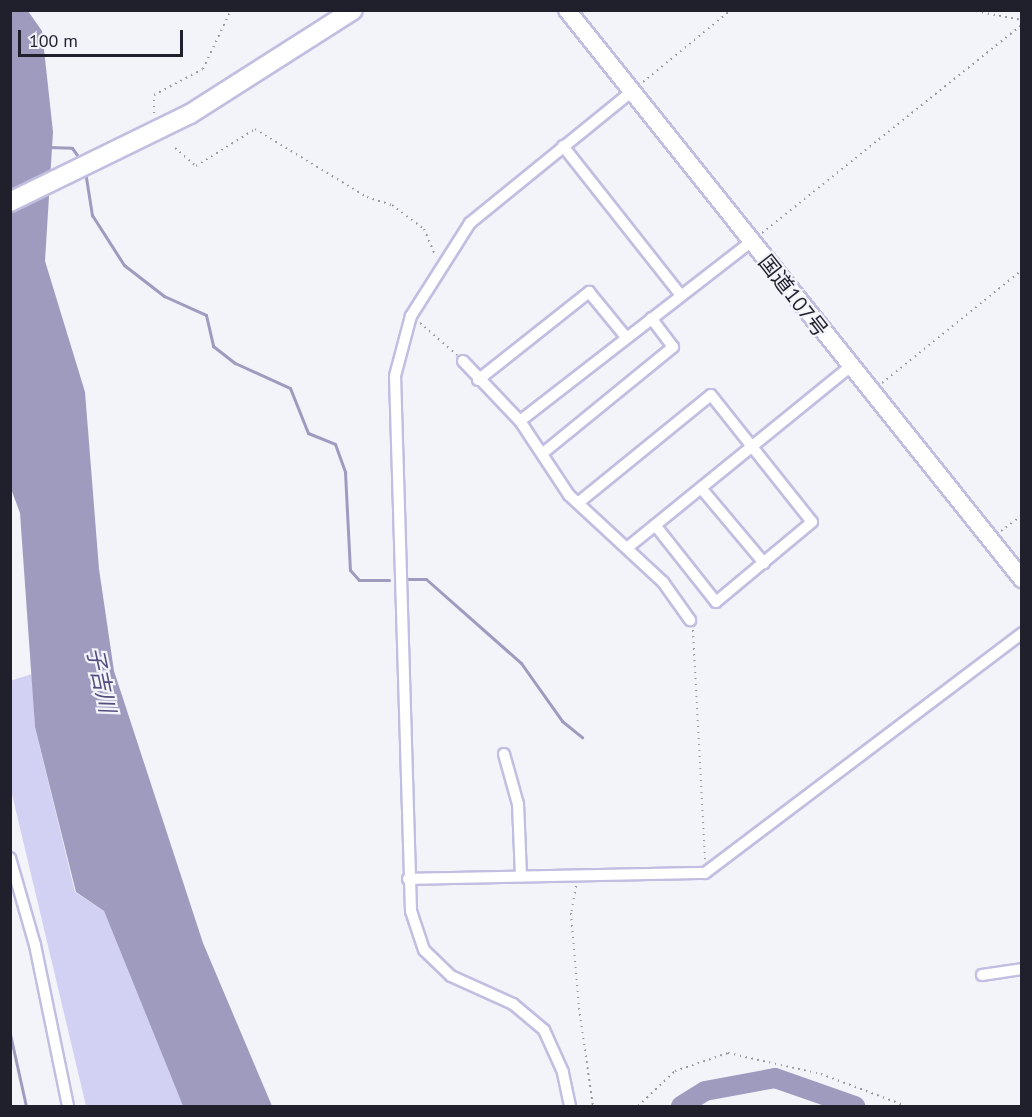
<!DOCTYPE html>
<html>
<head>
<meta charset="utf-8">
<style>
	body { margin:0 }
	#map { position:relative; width:1032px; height:1117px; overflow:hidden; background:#f3f3fa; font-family:"PT Sans","Noto Sans JP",sans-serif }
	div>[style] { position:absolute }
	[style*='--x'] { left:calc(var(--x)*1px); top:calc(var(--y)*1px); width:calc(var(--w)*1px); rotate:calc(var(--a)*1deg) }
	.green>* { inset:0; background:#d3d1f3 }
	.water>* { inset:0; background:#9e9bbf }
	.stream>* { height:3px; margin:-1.5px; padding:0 1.5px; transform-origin:1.5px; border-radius:1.5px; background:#9e9bbf }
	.river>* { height:20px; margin:-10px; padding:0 10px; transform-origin:10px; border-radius:10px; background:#9e9bbf }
	.path>* { height:2px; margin-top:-1px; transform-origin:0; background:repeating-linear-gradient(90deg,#9998a2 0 1.5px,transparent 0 6px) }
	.roads { filter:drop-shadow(2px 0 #c1bee1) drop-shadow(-2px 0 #c1bee1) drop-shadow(0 2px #c1bee1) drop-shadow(0 -2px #c1bee1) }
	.minor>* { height:10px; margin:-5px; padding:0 5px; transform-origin:5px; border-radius:5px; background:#fff }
	.trunk>* { height:16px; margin:-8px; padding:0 8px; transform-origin:8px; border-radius:8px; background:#fff }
	.motorway>* { height:18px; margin:-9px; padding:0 9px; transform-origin:9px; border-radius:9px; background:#fff }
	span { translate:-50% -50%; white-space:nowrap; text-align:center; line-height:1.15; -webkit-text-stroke:4.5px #f3f3fa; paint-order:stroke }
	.street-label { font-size:21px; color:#201f2c }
	.water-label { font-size:22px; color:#534d7f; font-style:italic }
	.frame { position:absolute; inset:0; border:12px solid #201f2c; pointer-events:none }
	.scale { position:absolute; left:18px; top:30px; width:165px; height:27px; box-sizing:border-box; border:3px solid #201f2c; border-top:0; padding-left:8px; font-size:18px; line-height:21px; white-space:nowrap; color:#201f2c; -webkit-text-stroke:4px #f3f3fa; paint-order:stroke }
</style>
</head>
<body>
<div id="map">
	<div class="green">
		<div style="clip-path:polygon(32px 674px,35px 727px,75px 892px,104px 911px,183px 1106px,86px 1106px,11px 790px,10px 681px)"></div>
	</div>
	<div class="water">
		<div style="clip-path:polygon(10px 11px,28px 11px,42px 31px,53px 132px,45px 261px,85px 392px,99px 569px,114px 671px,203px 943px,272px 1106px,183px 1106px,104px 911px,76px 892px,35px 727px,20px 513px,10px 486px)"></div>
	</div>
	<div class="stream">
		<div style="--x:48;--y:147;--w:24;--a:2"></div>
		<div style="--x:72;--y:148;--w:14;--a:54"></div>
		<div style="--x:85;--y:171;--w:45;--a:81"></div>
		<div style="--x:92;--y:215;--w:59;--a:57.4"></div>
		<div style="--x:124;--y:265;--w:51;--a:37.8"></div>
		<div style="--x:164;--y:296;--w:46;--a:24.3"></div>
		<div style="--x:206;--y:315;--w:32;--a:77"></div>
		<div style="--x:213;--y:346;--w:28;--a:38"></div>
		<div style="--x:235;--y:363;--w:60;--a:24.4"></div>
		<div style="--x:290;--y:388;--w:48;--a:68.2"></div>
		<div style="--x:308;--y:433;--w:29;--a:22"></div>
		<div style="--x:335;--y:444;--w:30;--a:70"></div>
		<div style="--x:345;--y:472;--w:98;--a:87.1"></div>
		<div style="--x:350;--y:570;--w:13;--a:48"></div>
		<div style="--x:359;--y:580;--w:30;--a:0"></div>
		<div style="--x:408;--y:579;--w:18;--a:0"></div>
		<div style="--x:426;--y:579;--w:127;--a:41.5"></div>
		<div style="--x:521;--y:663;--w:71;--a:54.7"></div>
		<div style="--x:562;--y:721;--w:26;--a:39"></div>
		<div style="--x:10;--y:1034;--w:74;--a:77.5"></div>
	</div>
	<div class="river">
		<div style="--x:681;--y:1106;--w:28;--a:-32"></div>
		<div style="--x:705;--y:1091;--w:71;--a:-10.5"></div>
		<div style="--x:775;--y:1078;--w:85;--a:19.3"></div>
	</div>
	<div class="path">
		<div style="--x:970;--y:10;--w:53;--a:10.9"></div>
		<div style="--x:643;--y:82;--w:114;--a:-39.3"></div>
		<div style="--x:154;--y:113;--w:18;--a:-90"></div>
		<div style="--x:154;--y:95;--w:55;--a:-28"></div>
		<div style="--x:203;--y:69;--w:65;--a:-64.6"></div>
		<div style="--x:175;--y:148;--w:28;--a:41"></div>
		<div style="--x:196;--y:166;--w:70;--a:-32.1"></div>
		<div style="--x:255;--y:129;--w:131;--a:31.3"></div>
		<div style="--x:367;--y:197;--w:26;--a:18"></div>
		<div style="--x:392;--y:205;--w:40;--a:37"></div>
		<div style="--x:424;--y:229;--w:30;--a:67"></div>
		<div style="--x:762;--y:233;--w:333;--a:-38.7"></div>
		<div style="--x:420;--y:323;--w:49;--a:40.9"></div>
		<div style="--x:882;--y:383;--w:180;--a:-38.9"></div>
		<div style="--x:1001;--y:531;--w:26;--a:-37"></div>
		<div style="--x:693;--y:630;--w:231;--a:87"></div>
		<div style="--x:576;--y:886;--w:27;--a:100"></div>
		<div style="--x:571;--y:913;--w:95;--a:85.2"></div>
		<div style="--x:579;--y:1008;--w:99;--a:81.9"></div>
		<div style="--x:638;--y:1106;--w:51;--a:-43.4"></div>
		<div style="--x:675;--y:1071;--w:56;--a:-18.8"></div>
		<div style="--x:728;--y:1053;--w:95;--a:12.7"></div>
		<div style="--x:821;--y:1074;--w:91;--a:20.6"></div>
	</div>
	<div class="roads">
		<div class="minor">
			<div style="--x:563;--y:146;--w:189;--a:51.7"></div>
			<div style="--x:463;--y:361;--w:83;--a:46.5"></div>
			<div style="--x:520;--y:421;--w:89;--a:56.5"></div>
			<div style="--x:569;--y:495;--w:128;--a:42.8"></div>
			<div style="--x:663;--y:582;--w:47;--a:54.6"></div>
			<div style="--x:478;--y:380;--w:142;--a:-38.4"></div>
			<div style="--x:589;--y:292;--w:58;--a:50.6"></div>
			<div style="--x:520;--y:421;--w:292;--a:-37.8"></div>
			<div style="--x:543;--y:453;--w:168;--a:-39.2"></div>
			<div style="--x:673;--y:347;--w:36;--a:-127"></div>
			<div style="--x:701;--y:488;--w:98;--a:50"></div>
			<div style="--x:578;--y:503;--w:171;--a:-39.1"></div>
			<div style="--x:711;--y:395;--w:162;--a:51.5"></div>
			<div style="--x:812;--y:522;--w:125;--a:140.2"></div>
			<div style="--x:716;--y:602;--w:98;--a:-128.4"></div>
			<div style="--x:627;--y:548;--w:287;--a:-39.1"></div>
			<div style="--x:504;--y:754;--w:52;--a:74.4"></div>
			<div style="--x:518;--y:804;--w:72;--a:87.6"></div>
			<div style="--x:10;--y:858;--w:91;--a:74"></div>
			<div style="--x:35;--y:945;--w:164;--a:78.4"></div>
			<div style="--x:408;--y:879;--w:297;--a:-1.2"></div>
			<div style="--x:705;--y:873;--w:398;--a:-37.1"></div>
			<div style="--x:982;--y:975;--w:40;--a:-8.5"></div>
			<div style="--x:570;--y:1106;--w:35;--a:-102"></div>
			<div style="--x:563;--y:1072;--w:46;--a:-114.3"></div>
			<div style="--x:544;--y:1030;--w:40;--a:-140"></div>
			<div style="--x:513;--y:1004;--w:68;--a:-155.7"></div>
			<div style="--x:451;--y:976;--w:37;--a:-136"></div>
			<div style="--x:424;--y:950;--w:41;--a:-108.4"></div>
			<div style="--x:411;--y:911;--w:535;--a:-91.71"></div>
			<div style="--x:395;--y:376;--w:62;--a:-75.1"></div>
			<div style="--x:411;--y:316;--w:110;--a:-57.6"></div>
			<div style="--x:470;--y:223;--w:208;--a:-39.1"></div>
		</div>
		<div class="trunk">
			<div style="--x:567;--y:10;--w:729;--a:51.35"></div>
		</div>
		<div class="motorway">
			<div style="--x:10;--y:202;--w:200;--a:-26.1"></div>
			<div style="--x:190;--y:114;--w:193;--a:-32.5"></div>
		</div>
	</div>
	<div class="street-label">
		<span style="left:793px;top:296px;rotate:52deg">国道107号</span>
	</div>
	<div class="water-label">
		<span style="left:101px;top:680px;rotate:78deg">子吉川</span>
	</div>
	<div class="frame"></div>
	<div class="scale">100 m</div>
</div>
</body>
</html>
